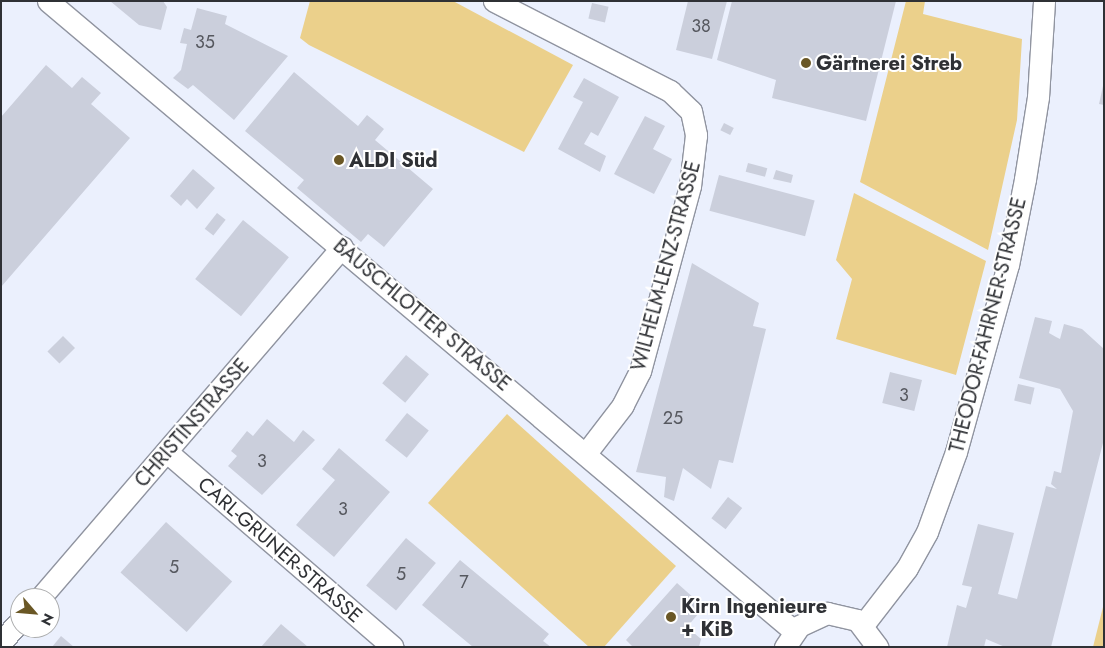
<!DOCTYPE html>
<html>
<head>
<meta charset="utf-8">
<style>
	body { margin:0 }
	#map { position:relative; width:1105px; height:648px; overflow:hidden; background:#ebf0fd; font-family:Jost,sans-serif }
	div>[style] { position:absolute }
	[style*='--x'] { left:calc(var(--x)*1px); top:calc(var(--y)*1px); width:calc(var(--w)*1px); rotate:calc(var(--a)*1deg) }
	.green>* { inset:0; background:#ebd08b }
	.building>* { inset:0; background:#cbcfdc; transform-origin:0 0 }
	.roads { filter:drop-shadow(1px 0 #9094a0) drop-shadow(-1px 0 #9094a0) drop-shadow(0 1px #9094a0) drop-shadow(0 -1px #9094a0) }
	.street>* { height:21px; margin:-10.5px; padding:0 10.5px; transform-origin:10.5px; border-radius:10.5px; background:#fff }
	.dots>* { width:14px; height:14px; translate:-50% -50%; box-sizing:border-box; border:2px solid #fff; border-radius:50% }
	span { translate:-50% -50%; white-space:nowrap; text-align:center; line-height:1.15; -webkit-text-stroke:4px #fff; paint-order:stroke }
	.number-label { font-size:18px; color:#56585f }
	.number-label span { -webkit-text-stroke-width:0 }
	.poi-label { font-size:20px; color:#2f3135; font-weight:700 }
	.left { translate:0 -50%; text-align:left }
	.street-label { font-size:20px; color:#2f3135 }
	.frame { position:absolute; inset:0; border:2px solid #2f3135; pointer-events:none }
	.north { position:absolute; left:10px; top:588px; width:50px; height:50px; box-sizing:border-box; background:#fff; border:1px solid #acadae; border-radius:50%; rotate:117deg; font-size:14px; font-weight:700; line-height:20px; text-align:center; color:#2f3135 }
	.north::after { content:''; display:block; margin:auto; width:18px; height:22px; background:#6a5725; clip-path:polygon(50% 0,100% 100%,50% 72%,0 100%) }
</style>
</head>
<body>
<div id="map">
	<div class="green">
		<div style="clip-path:polygon(310px 1px,453px 1px,573px 65px,524px 152px,309px 45px,300px 38px)"></div>
		<div style="clip-path:polygon(906px 1px,925px 1px,923px 14px,1022px 39px,1017px 120px,988px 250px,860px 182px)"></div>
		<div style="clip-path:polygon(854px 193px,986px 261px,956px 375px,836px 339px,852px 279px,836px 260px)"></div>
		<div style="clip-path:polygon(507px 414px,676px 566px,604px 647px,589px 647px,428px 503px)"></div>
		<div style="clip-path:polygon(1104px 603px,1104px 647px,1093px 647px)"></div>
	</div>
	<div class="building">
		<div style="clip-path:polygon(110px 1px,163px 1px,167px 7px,161px 30px,139px 25px)"></div>
		<div style="clip-path:polygon(688px 1px,727px 1px,712px 59px,676px 50px)"></div>
		<div style="clip-path:polygon(732px 1px,896px 1px,866px 121px,772px 98px,776px 80px,717px 60px)"></div>
		<div style="left:592px;top:3px;width:17px;height:16px;rotate:13deg"></div>
		<div style="clip-path:polygon(197px 8px,227px 16px,225px 24px,288px 56px,234px 120px,193px 85px,188px 89px,173px 78px,181px 70px,187px 44px,180px 43px,184px 28px,191px 30px)"></div>
		<div style="clip-path:polygon(46px 65px,72px 88px,82px 77px,101px 93px,91px 104px,130px 138px,1px 287px,1px 117px)"></div>
		<div style="clip-path:polygon(294px 72px,358px 126px,367px 115px,384px 129px,375px 140px,433px 189px,384px 247px,368px 234px,361px 242px,297px 188px,304px 180px,245px 131px)"></div>
		<div style="clip-path:polygon(584px 78px,619px 97px,598px 136px,591px 132px,584px 144px,606px 156px,600px 172px,558px 149px,583px 102px,573px 97px)"></div>
		<div style="clip-path:polygon(1103px 86px,1104px 86px,1104px 105px,1099px 104px)"></div>
		<div style="clip-path:polygon(645px 116px,665px 126px,653px 149px,672px 159px,654px 194px,614px 174px)"></div>
		<div style="left:724px;top:123px;width:11px;height:8px;rotate:27deg"></div>
		<div style="left:748px;top:163px;width:20px;height:9px;rotate:15deg"></div>
		<div style="clip-path:polygon(193px 169px,215px 188px,197px 209px,187px 199px,181px 206px,170px 196px)"></div>
		<div style="clip-path:polygon(776px 170px,793px 175px,791px 183px,773px 179px)"></div>
		<div style="left:719px;top:175px;width:99px;height:37px;rotate:15deg"></div>
		<div style="left:217px;top:213px;width:11px;height:20px;rotate:38deg"></div>
		<div style="left:243px;top:220px;width:59px;height:76px;rotate:39deg"></div>
		<div style="clip-path:polygon(692px 263px,759px 303px,753px 326px,766px 329px,733px 463px,719px 460px,711px 489px,683px 468px,674px 501px,664px 497px,666px 477px,636px 472px)"></div>
		<div style="clip-path:polygon(1035px 317px,1052px 321px,1049px 333px,1056px 337px,1060px 339px,1064px 324px,1082px 329px,1104px 349px,1104px 439px,1051px 647px,1005px 647px,986px 639px,984px 647px,947px 647px,957px 605px,966px 608px,972px 587px,962px 585px,978px 524px,1014px 533px,998px 594px,1017px 599px,1046px 486px,1057px 489px,1051px 484px,1054px 471px,1061px 473px,1073px 411px,1060px 389px,1019px 378px)"></div>
		<div style="left:63px;top:336px;width:17px;height:22px;rotate:45deg"></div>
		<div style="left:406px;top:355px;width:30px;height:37px;rotate:40deg"></div>
		<div style="left:890px;top:372px;width:33px;height:32px;rotate:14deg"></div>
		<div style="left:1018px;top:384px;width:17px;height:17px;rotate:13deg"></div>
		<div style="left:407px;top:413px;width:28px;height:35px;rotate:39deg"></div>
		<div style="clip-path:polygon(267px 419px,294px 442px,303px 430px,315px 440px,262px 495px,228px 466px,237px 456px,231px 451px,247px 431px,253px 436px)"></div>
		<div style="clip-path:polygon(339px 448px,390px 492px,334px 557px,296px 525px,335px 480px,322px 469px)"></div>
		<div style="left:728px;top:497px;width:18px;height:27px;rotate:38deg"></div>
		<div style="left:166px;top:522px;width:89px;height:68px;rotate:42deg"></div>
		<div style="left:406px;top:538px;width:39px;height:62px;rotate:40deg"></div>
		<div style="clip-path:polygon(460px 560px,549px 634px,543px 641px,551px 647px,473px 647px,422px 605px)"></div>
		<div style="clip-path:polygon(677px 583px,704px 607px,687px 627px,701px 639px,699px 647px,633px 647px,626px 640px)"></div>
		<div style="clip-path:polygon(281px 624px,308px 647px,261px 647px)"></div>
		<div style="clip-path:polygon(61px 636px,74px 647px,52px 647px)"></div>
	</div>
	<div class="roads">
		<div class="street">
			<div style="--x:48;--y:1;--w:976;--a:40.18"></div>
			<div style="--x:494;--y:1;--w:198;--a:27.1"></div>
			<div style="--x:670;--y:91;--w:29;--a:44"></div>
			<div style="--x:691;--y:111;--w:25;--a:78"></div>
			<div style="--x:696;--y:135;--w:51;--a:96.7"></div>
			<div style="--x:690;--y:186;--w:192;--a:105.1"></div>
			<div style="--x:640;--y:371;--w:38;--a:117"></div>
			<div style="--x:623;--y:405;--w:61;--a:127.6"></div>
			<div style="--x:167;--y:452;--w:298;--a:40.8"></div>
			<div style="--x:40;--y:598;--w:463;--a:-49.3"></div>
			<div style="--x:863;--y:625;--w:72;--a:-52.3"></div>
			<div style="--x:907;--y:568;--w:41;--a:-60.9"></div>
			<div style="--x:927;--y:532;--w:85;--a:-70.1"></div>
			<div style="--x:956;--y:452;--w:194;--a:-74.5"></div>
			<div style="--x:1008;--y:265;--w:88;--a:-78.8"></div>
			<div style="--x:1025;--y:179;--w:83;--a:-81"></div>
			<div style="--x:1038;--y:97;--w:96;--a:-86.4"></div>
			<div style="--x:1;--y:642;--w:28;--a:-48"></div>
			<div style="--x:785;--y:647;--w:25;--a:-56"></div>
			<div style="--x:799;--y:626;--w:31;--a:-25"></div>
			<div style="--x:827;--y:613;--w:31;--a:13"></div>
			<div style="--x:857;--y:620;--w:34;--a:53"></div>
		</div>
	</div>
	<div class="dots">
		<div style="left:806px;top:63px;background:#6a5725"></div>
		<div style="left:339px;top:160px;background:#6a5725"></div>
		<div style="left:671px;top:617px;background:#6a5725"></div>
	</div>
	<div class="number-label">
		<span style="left:701px;top:26px">38</span>
		<span style="left:205px;top:42px">35</span>
		<span style="left:904px;top:395px">3</span>
		<span style="left:673px;top:418px">25</span>
		<span style="left:262px;top:461px">3</span>
		<span style="left:343px;top:509px">3</span>
		<span style="left:174px;top:567px">5</span>
		<span style="left:401px;top:574px">5</span>
		<span style="left:464px;top:582px">7</span>
	</div>
	<div class="poi-label">
		<span class="left" style="left:816px;top:63px">Gärtnerei Streb</span>
		<span class="left" style="left:349px;top:160px">ALDI Süd</span>
		<span class="left" style="left:681px;top:618px">Kirn Ingenieure<br>+ KiB</span>
	</div>
	<div class="street-label">
		<span style="left:666px;top:266px;rotate:-75deg">WILHELM-LENZ-STRASSE</span>
		<span style="left:422px;top:315px;rotate:40deg">BAUSCHLOTTER STRASSE</span>
		<span style="left:988px;top:325px;rotate:-76deg">THEODOR-FAHRNER-STRASSE</span>
		<span style="left:192px;top:423px;rotate:-49deg">CHRISTINSTRASSE</span>
		<span style="left:280px;top:550px;rotate:41deg">CARL-GRUNER-STRASSE</span>
	</div>
	<div class="frame"></div>
	<div class="north">N</div>
</div>
</body>
</html>
